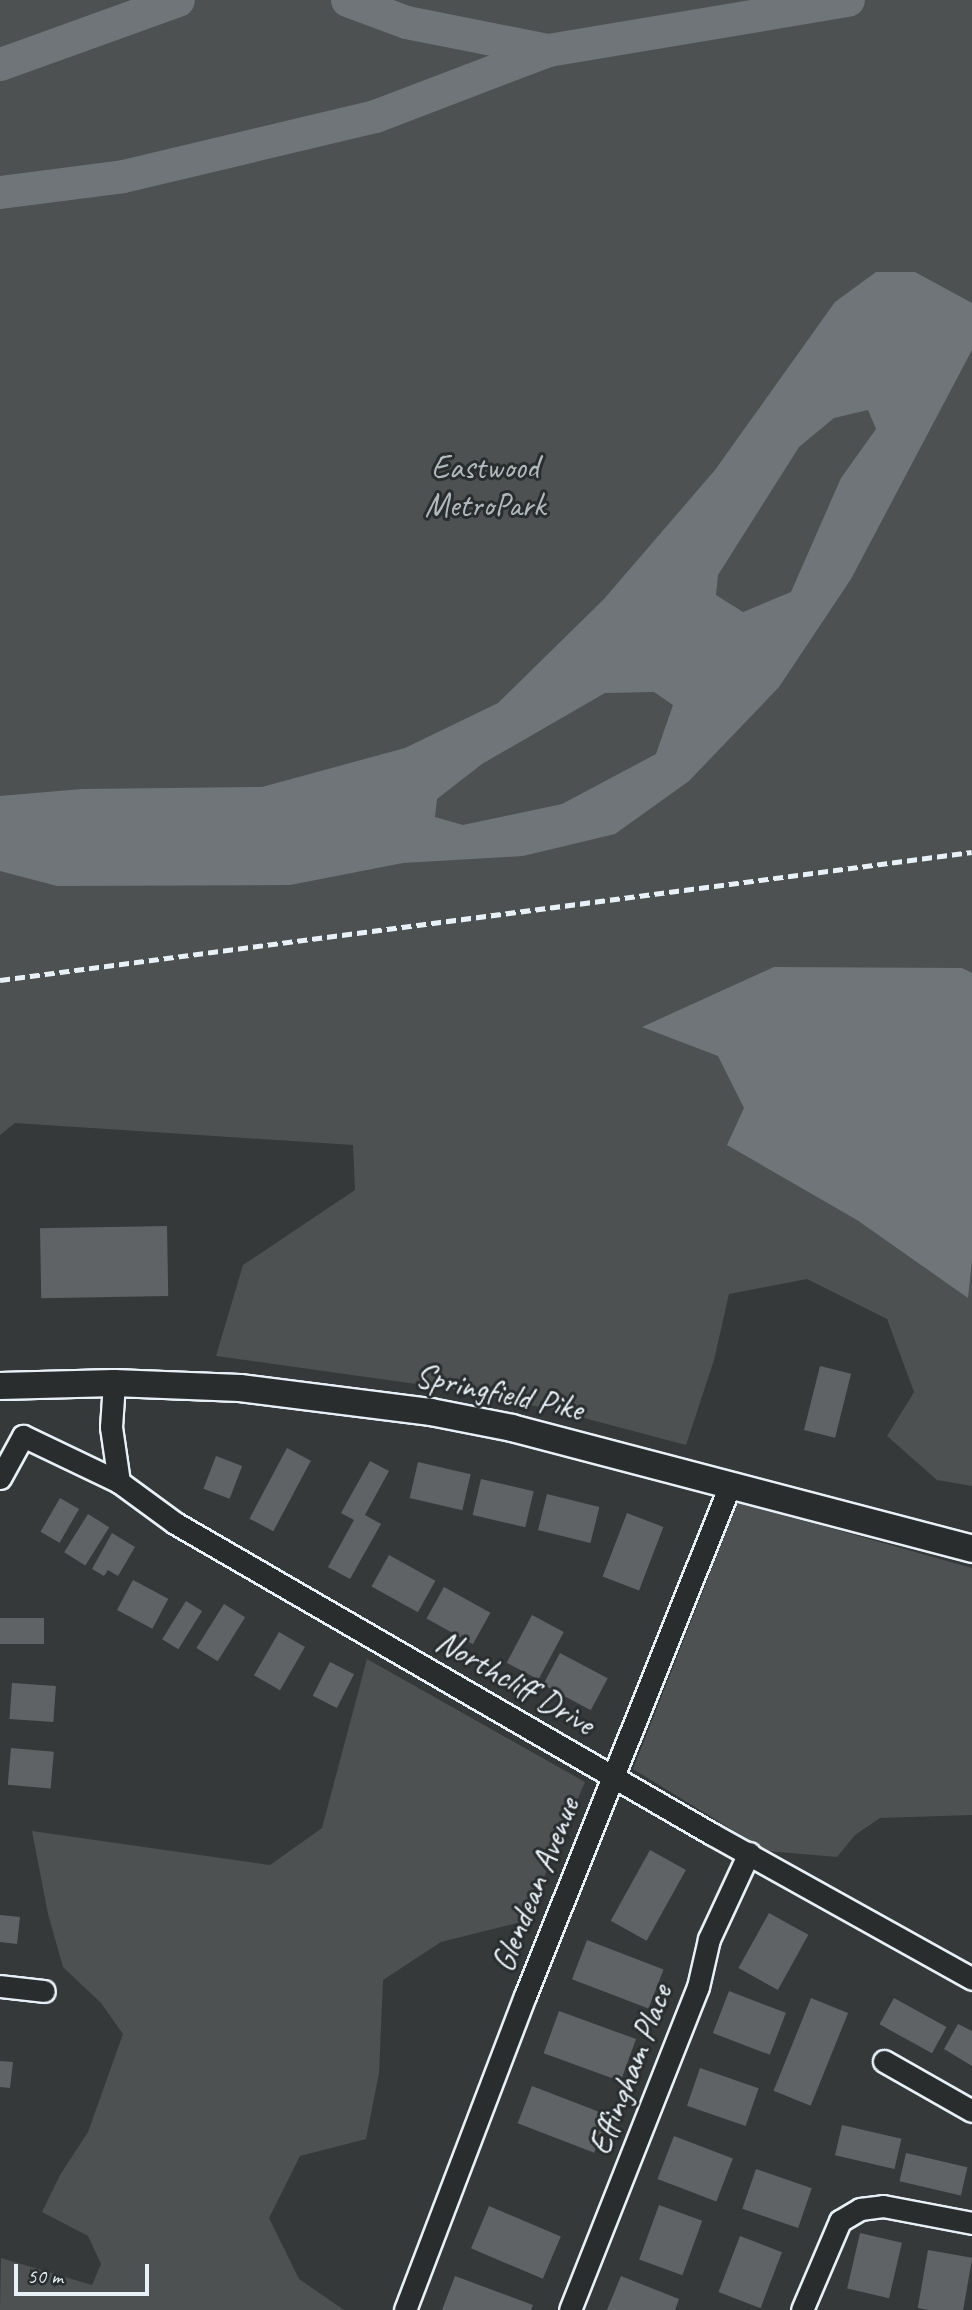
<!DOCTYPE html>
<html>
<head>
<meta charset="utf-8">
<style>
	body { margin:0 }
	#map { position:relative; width:972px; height:2310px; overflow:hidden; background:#35393a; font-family:Caveat,sans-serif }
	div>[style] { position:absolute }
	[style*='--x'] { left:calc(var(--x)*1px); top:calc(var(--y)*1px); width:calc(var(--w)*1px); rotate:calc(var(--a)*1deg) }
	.green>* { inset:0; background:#4d5152 }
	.water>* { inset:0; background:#707579 }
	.river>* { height:33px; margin:-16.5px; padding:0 16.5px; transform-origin:16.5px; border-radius:16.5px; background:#707579 }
	.building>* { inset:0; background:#5f6365; transform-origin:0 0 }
	.roads { filter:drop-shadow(2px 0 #e8f1f8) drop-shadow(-2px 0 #e8f1f8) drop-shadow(0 2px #e8f1f8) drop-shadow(0 -2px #e8f1f8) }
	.minor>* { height:21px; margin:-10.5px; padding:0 10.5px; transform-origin:10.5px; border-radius:10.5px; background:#2a2d2e }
	.major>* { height:26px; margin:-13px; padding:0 13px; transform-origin:13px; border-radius:13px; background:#2a2d2e }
	.rail>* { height:5px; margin-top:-2.5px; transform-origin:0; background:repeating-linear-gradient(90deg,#e8f1f8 0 10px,transparent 0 15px) }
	span { translate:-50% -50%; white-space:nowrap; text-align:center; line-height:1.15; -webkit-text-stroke:6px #2a2d2e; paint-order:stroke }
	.park-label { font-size:33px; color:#b2b9be }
	.street-label { font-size:33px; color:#e8f1f8 }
	.scale { position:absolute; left:14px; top:2264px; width:135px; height:32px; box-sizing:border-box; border:4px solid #e8f1f8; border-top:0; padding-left:9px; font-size:21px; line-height:24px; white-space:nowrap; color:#e8f1f8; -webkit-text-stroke:5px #2a2d2e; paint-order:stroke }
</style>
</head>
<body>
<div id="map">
	<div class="green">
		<div style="clip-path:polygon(0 0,972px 0,972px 1486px,937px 1480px,887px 1436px,914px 1392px,887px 1319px,807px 1279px,729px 1294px,714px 1360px,686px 1445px,550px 1409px,452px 1389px,216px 1356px,243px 1265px,355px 1190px,353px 1145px,15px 1123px,0 1135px)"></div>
		<div style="clip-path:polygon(738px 1502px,972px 1568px,972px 1815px,880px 1818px,855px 1835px,837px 1857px,767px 1851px,633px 1769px)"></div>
		<div style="clip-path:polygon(367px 1659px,585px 1782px,525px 1921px,441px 1942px,383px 1980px,379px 2073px,366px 2139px,300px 2156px,269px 2218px,299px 2279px,344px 2310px,0 2310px,1px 2258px,92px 2285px,101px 2264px,88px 2236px,42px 2212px,60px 2175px,88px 2132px,123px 2034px,101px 2003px,63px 1967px,48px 1914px,32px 1831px,270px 1865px,322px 1828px)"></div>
	</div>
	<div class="water">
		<div style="clip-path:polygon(evenodd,876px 272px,915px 272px,972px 303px,972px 350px,851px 579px,779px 687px,689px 781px,615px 834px,523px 856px,403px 863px,290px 885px,57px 886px,0 871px,0 796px,82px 789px,262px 787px,405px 748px,498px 703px,604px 599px,715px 470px,835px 302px,876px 272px,868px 410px,876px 429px,841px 478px,791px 592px,743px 612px,716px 595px,718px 575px,799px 447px,834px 418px,868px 410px,876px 272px,654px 692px,673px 705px,656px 754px,562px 804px,463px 825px,435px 817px,437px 799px,482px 764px,605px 693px,654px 692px)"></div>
		<div style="clip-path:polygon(774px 967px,962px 968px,972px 973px,972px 1260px,968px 1298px,857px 1220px,727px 1145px,744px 1108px,718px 1056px,642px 1027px)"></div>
	</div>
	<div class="river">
		<div style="--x:347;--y:0;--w:63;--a:20.4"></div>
		<div style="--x:406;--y:22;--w:145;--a:11.2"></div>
		<div style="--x:548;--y:50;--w:304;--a:-9.5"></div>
		<div style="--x:0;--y:64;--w:189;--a:-19.8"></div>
		<div style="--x:0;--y:192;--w:124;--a:-7.4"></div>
		<div style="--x:123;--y:176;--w:259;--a:-13.4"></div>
		<div style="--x:375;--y:116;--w:185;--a:-20.9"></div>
	</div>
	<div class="building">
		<div style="left:167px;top:1226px;width:70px;height:127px;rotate:89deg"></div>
		<div style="left:820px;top:1366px;width:32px;height:66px;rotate:14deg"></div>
		<div style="left:287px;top:1448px;width:27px;height:80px;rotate:28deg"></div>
		<div style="left:216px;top:1456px;width:28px;height:35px;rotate:21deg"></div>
		<div style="clip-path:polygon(370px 1461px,389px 1471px,365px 1515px,381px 1524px,350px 1579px,328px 1567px,354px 1520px,341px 1513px)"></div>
		<div style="left:418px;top:1462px;width:54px;height:37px;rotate:13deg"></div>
		<div style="left:481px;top:1479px;width:54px;height:37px;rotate:13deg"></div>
		<div style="left:547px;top:1494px;width:54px;height:37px;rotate:14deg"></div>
		<div style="left:60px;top:1498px;width:22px;height:39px;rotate:30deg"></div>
		<div style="left:627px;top:1513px;width:39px;height:68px;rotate:21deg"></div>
		<div style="left:88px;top:1514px;width:25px;height:45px;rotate:32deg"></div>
		<div style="clip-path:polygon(112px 1533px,135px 1547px,118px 1576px,108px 1570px,104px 1576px,92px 1569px)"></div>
		<div style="left:389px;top:1555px;width:53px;height:36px;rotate:29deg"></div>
		<div style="left:133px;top:1580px;width:40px;height:34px;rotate:28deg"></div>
		<div style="left:444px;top:1587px;width:53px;height:36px;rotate:29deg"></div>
		<div style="left:186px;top:1601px;width:19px;height:45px;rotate:32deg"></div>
		<div style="left:224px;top:1604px;width:25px;height:52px;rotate:32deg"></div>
		<div style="left:532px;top:1615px;width:36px;height:54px;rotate:28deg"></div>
		<div style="left:0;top:1618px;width:44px;height:26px"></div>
		<div style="left:279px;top:1632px;width:30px;height:50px;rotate:30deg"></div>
		<div style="left:560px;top:1653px;width:54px;height:36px;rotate:28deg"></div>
		<div style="left:330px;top:1662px;width:27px;height:38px;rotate:27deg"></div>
		<div style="left:12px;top:1683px;width:44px;height:36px;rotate:4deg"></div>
		<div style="left:11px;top:1748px;width:43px;height:37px;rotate:5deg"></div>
		<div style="left:650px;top:1850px;width:41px;height:81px;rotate:29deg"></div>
		<div style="left:769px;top:1913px;width:45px;height:63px;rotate:29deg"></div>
		<div style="clip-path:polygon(0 1915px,20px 1917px,17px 1944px,0 1942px)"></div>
		<div style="left:587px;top:1940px;width:82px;height:42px;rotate:21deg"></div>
		<div style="left:729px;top:1991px;width:61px;height:45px;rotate:21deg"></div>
		<div style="left:811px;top:1998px;width:40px;height:100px;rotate:22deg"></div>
		<div style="left:894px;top:1998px;width:60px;height:30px;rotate:29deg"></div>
		<div style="left:559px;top:2011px;width:82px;height:45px;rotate:20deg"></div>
		<div style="clip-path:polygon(958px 2024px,972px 2031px,972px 2066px,944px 2049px)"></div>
		<div style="clip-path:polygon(0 2061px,13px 2062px,10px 2088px,0 2087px)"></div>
		<div style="left:700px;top:2068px;width:62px;height:40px;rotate:19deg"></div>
		<div style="left:532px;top:2086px;width:82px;height:40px;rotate:21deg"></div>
		<div style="left:842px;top:2125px;width:61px;height:31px;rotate:13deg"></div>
		<div style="left:674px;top:2136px;width:63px;height:46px;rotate:21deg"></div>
		<div style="left:906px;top:2153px;width:63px;height:29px;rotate:13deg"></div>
		<div style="left:756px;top:2169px;width:59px;height:42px;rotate:19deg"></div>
		<div style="left:659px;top:2205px;width:46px;height:58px;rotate:20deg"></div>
		<div style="left:489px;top:2206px;width:78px;height:46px;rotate:23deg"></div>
		<div style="left:860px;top:2233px;width:43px;height:57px;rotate:13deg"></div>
		<div style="left:740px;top:2236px;width:45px;height:60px;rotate:21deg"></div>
		<div style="left:928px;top:2250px;width:45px;height:59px;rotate:10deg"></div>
		<div style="clip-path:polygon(455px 2276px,533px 2305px,531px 2310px,442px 2310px)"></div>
		<div style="clip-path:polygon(621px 2276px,679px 2299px,675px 2310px,607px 2310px)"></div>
	</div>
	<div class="roads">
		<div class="minor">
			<div style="--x:114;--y:1383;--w:44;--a:93.9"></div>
			<div style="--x:111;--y:1427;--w:56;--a:81.7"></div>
			<div style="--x:0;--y:1478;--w:48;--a:-61.3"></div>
			<div style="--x:23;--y:1436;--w:106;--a:25.6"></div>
			<div style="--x:119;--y:1482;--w:69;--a:36.2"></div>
			<div style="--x:175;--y:1523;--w:621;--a:30.08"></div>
			<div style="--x:712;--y:1834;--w:298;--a:29.1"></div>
			<div style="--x:0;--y:1986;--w:44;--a:6.5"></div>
			<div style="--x:884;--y:2061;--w:101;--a:29.6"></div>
			<div style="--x:405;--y:2310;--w:336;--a:-69.1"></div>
			<div style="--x:525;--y:1996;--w:551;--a:-68.14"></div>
			<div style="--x:570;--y:2310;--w:347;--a:-68.4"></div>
			<div style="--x:698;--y:1987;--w:49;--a:-77.1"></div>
			<div style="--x:709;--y:1939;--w:95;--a:-65.1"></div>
			<div style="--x:802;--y:2310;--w:97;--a:-66.9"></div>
			<div style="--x:840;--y:2221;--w:23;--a:-31"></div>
			<div style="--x:860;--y:2209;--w:23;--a:-7"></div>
			<div style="--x:883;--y:2206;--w:91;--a:10.8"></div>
		</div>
		<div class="major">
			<div style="--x:0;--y:1386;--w:114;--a:-1.5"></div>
			<div style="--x:114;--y:1383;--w:126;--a:2.3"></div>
			<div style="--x:240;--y:1388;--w:193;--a:7.2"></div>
			<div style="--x:431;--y:1412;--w:83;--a:11.2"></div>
			<div style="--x:512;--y:1428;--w:476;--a:14.7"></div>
		</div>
	</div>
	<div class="rail">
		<div style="--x:0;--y:980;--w:980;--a:-7.5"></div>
	</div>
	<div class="park-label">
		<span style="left:485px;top:487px">Eastwood<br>MetroPark</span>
	</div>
	<div class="street-label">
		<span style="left:499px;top:1393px;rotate:12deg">Springfield Pike</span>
		<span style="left:515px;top:1683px;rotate:30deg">Northcliff Drive</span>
		<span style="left:536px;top:1885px;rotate:-68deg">Glendean Avenue</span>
		<span style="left:631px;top:2070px;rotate:-69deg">Effingham Place</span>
	</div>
	<div class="scale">50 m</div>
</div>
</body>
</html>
